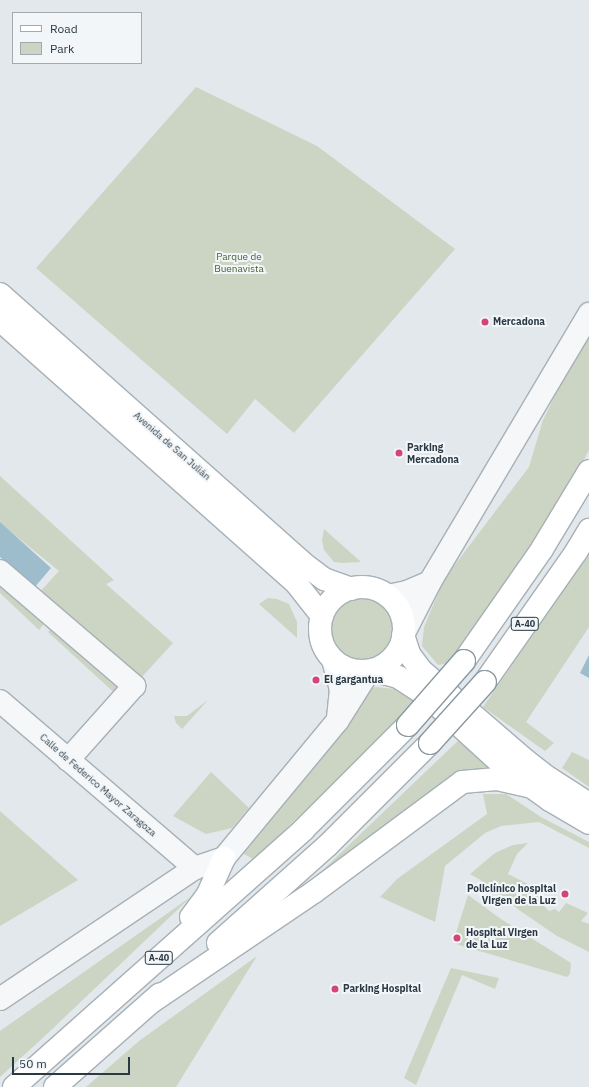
<!DOCTYPE html>
<html>
<head>
<meta charset="utf-8">
<style>
	body { margin:0 }
	#map { position:relative; width:589px; height:1087px; overflow:hidden; background:#e2e8eb; font-family:"IBM Plex Sans",sans-serif }
	div>[style] { position:absolute }
	[style*='--x'] { left:calc(var(--x)*1px); top:calc(var(--y)*1px); width:calc(var(--w)*1px); rotate:calc(var(--a)*1deg) }
	.green>* { inset:0; background:#ccd5c3 }
	.round { border-radius:50% }
	.water>* { inset:0; background:#9dbdcc }
	.roads { filter:drop-shadow(1px 0 #a7b0b6) drop-shadow(-1px 0 #a7b0b6) drop-shadow(0 1px #a7b0b6) drop-shadow(0 -1px #a7b0b6) }
	.minor>* { height:22px; margin:-11px; padding:0 11px; transform-origin:11px; border-radius:11px; background:#f5f7f9 }
	.major>* { height:22px; margin:-11px; padding:0 11px; transform-origin:11px; border-radius:11px; background:#fff }
	.major>.ring { margin:-11px; padding:0; box-sizing:content-box; background:none; border:22px solid #fff; border-radius:50% }
	.highway>* { height:22px; margin:-11px; padding:0 11px; transform-origin:11px; border-radius:11px; background:#fff }
	.bridges { filter:drop-shadow(1px 0 #8998a2) drop-shadow(-1px 0 #8998a2) drop-shadow(0 1px #8998a2) drop-shadow(0 -1px #8998a2) }
	.highway-bridge>* { height:22px; margin:-11px; padding:0 11px; transform-origin:11px; border-radius:11px; background:#fff }
	.dots>* { width:11px; height:11px; translate:-50% -50%; box-sizing:border-box; border:2px solid #f2f6f8; border-radius:50% }
	span { translate:-50% -50%; white-space:nowrap; text-align:center; line-height:1.15; -webkit-text-stroke:4px #f2f6f8; paint-order:stroke }
	.shield-label span { padding:1px 3px; background:#f2f6f8; border:1px solid; border-radius:3px; -webkit-text-stroke-width:0 }
	.shield-label { font-size:9px; color:#2a3944; font-weight:700 }
	.park-label { font-size:10px; color:#476036 }
	.poi-label { font-size:10px; color:#2a3944; font-weight:700 }
	.left { translate:0 -50%; text-align:left }
	.right { translate:-100% -50%; text-align:right }
	.street-label { font-size:10px; color:#2a3944 }
	.legend { position:absolute; left:12px; top:12px; width:130px; height:52px; box-sizing:border-box; background:#f2f6f8; border:1px solid #a2aab0; margin:0; padding:5px 7px; list-style:none; font-size:12px; color:#2a3944 }
	.legend li { display:flex; align-items:center; gap:8px; height:20px }
	.legend b { width:20px; border:1px solid #a2aab0 }
	.scale { position:absolute; left:12px; top:1057px; width:118px; height:18px; box-sizing:border-box; border:2px solid #2a3944; border-top:0; padding-left:5px; font-size:12px; line-height:14px; white-space:nowrap; color:#2a3944; -webkit-text-stroke:3px #f2f6f8; paint-order:stroke }
</style>
</head>
<body>
<div id="map">
	<div class="green">
		<div style="clip-path:polygon(196px 87px,317px 146px,455px 249px,294px 433px,255px 399px,227px 434px,36px 268px)"></div>
		<div style="clip-path:polygon(589px 331px,589px 450px,553px 520px,455px 662px,438px 665px,422px 646px,424px 627px,444px 579px,529px 467px,543px 420px,575px 355px)"></div>
		<div style="clip-path:polygon(0 476px,114px 580px,106px 584px,173px 643px,139px 680px,64px 610px,43px 594px,37px 595px,59px 571px,0 523px)"></div>
		<div style="clip-path:polygon(324px 529px,361px 562px,342px 563px,334px 562px,324px 550px,322px 541px)"></div>
		<div style="clip-path:polygon(589px 546px,589px 627px,526px 722px,554px 743px,545px 751px,483px 707px,561px 594px)"></div>
		<div style="clip-path:polygon(0 570px,47px 620px,39px 630px,0 593px)"></div>
		<div class="round" style="left:329px;top:597px;width:66px;height:66px"></div>
		<div style="clip-path:polygon(268px 598px,277px 599px,289px 604px,297px 622px,297px 638px,259px 604px)"></div>
		<div style="clip-path:polygon(50px 630px,61px 637px,134px 683px,120px 698px,48px 632px)"></div>
		<div style="clip-path:polygon(375px 687px,407px 690px,420px 698px,343px 776px,296px 819px,255px 860px,242px 853px,256px 830px,367px 691px)"></div>
		<div style="clip-path:polygon(208px 700px,182px 729px,176px 723px,174px 716px,187px 716px)"></div>
		<div style="clip-path:polygon(463px 736px,499px 770px,304px 888px)"></div>
		<div style="clip-path:polygon(572px 752px,589px 760px,589px 787px,562px 768px)"></div>
		<div style="clip-path:polygon(211px 772px,249px 808px,232px 828px,206px 834px,173px 816px)"></div>
		<div style="clip-path:polygon(483px 794px,506px 794px,541px 817px,589px 842px,589px 848px,539px 822px,501px 826px,485px 833px,445px 866px,435px 922px,380px 897px,397px 879px,487px 814px)"></div>
		<div style="clip-path:polygon(0 811px,78px 880px,0 926px)"></div>
		<div style="clip-path:polygon(528px 843px,517px 854px,508px 874px,544px 892px,539px 897px,540px 902px,549px 911px,555px 909px,559px 912px,566px 903px,588px 913px,581px 921px,589px 924px,589px 952px,557px 936px,519px 910px,487px 884px,470px 874px,495px 853px,513px 845px)"></div>
		<div style="clip-path:polygon(468px 895px,501px 919px,571px 963px,570px 974px,567px 977px,459px 945px,455px 943px,455px 936px)"></div>
		<div style="clip-path:polygon(192px 896px,47px 1034px,0 1077px,0 1031px)"></div>
		<div style="clip-path:polygon(257px 956px,176px 1087px,86px 1087px,139px 1041px)"></div>
		<div style="clip-path:polygon(451px 968px,499px 978px,495px 989px,462px 975px,416px 1085px,404px 1078px)"></div>
	</div>
	<div class="water">
		<div style="clip-path:polygon(0 522px,51px 568px,34px 588px,0 557px)"></div>
		<div style="clip-path:polygon(589px 655px,589px 678px,580px 673px)"></div>
	</div>
	<div class="roads">
		<div class="minor">
			<div style="--x:0;--y:571;--w:177;--a:40.6"></div>
			<div style="--x:134;--y:686;--w:99;--a:131.7"></div>
			<div style="--x:388;--y:596;--w:19;--a:-12"></div>
			<div style="--x:407;--y:592;--w:25;--a:-23"></div>
			<div style="--x:404;--y:633;--w:57;--a:-63"></div>
			<div style="--x:430;--y:582;--w:312;--a:-59.3"></div>
			<div style="--x:333;--y:660;--w:30;--a:75"></div>
			<div style="--x:341;--y:689;--w:29;--a:96"></div>
			<div style="--x:0;--y:701;--w:257;--a:40.6"></div>
			<div style="--x:0;--y:999;--w:235;--a:-33.9"></div>
			<div style="--x:195;--y:868;--w:31;--a:-19"></div>
			<div style="--x:224;--y:858;--w:179;--a:-50.4"></div>
			<div style="--x:338;--y:720;--w:58;--a:-57.7"></div>
		</div>
		<div class="major">
			<div style="--x:0;--y:294;--w:412;--a:41.6"></div>
			<div style="--x:308;--y:567;--w:20;--a:37"></div>
			<div style="--x:324;--y:579;--w:29;--a:20"></div>
			<div style="--x:0;--y:320;--w:396;--a:41.6"></div>
			<div style="--x:296;--y:583;--w:42;--a:51.8"></div>
			<div class="ring" style="left:320px;top:587px;width:62px;height:62px"></div>
			<div style="--x:403;--y:635;--w:20;--a:72"></div>
			<div style="--x:409;--y:654;--w:21;--a:53"></div>
			<div style="--x:422;--y:671;--w:136;--a:40.8"></div>
			<div style="--x:525;--y:760;--w:24;--a:38"></div>
			<div style="--x:544;--y:775;--w:54;--a:32.8"></div>
			<div style="--x:372;--y:670;--w:27;--a:15"></div>
			<div style="--x:398;--y:677;--w:33;--a:33"></div>
			<div style="--x:426;--y:695;--w:110;--a:42.4"></div>
			<div style="--x:507;--y:769;--w:53;--a:35.8"></div>
			<div style="--x:550;--y:800;--w:45;--a:30.5"></div>
			<div style="--x:191;--y:917;--w:26;--a:-53"></div>
			<div style="--x:207;--y:896;--w:42;--a:-65.9"></div>
			<div style="--x:218;--y:943;--w:147;--a:-41.7"></div>
			<div style="--x:150;--y:1003;--w:198;--a:-34.1"></div>
			<div style="--x:314;--y:892;--w:184;--a:-36.6"></div>
			<div style="--x:462;--y:782;--w:35;--a:-5"></div>
			<div style="--x:497;--y:779;--w:35;--a:13"></div>
			<div style="--x:14;--y:1087;--w:387;--a:-41.6"></div>
			<div style="--x:55;--y:1087;--w:140;--a:-41.5"></div>
		</div>
		<div class="highway">
			<div style="--x:464;--y:661;--w:136;--a:-55.1"></div>
			<div style="--x:542;--y:549;--w:91;--a:-58.9"></div>
			<div style="--x:485;--y:682;--w:159;--a:-55"></div>
			<div style="--x:576;--y:552;--w:26;--a:-59"></div>
			<div style="--x:303;--y:830;--w:148;--a:-45"></div>
			<div style="--x:328;--y:845;--w:144;--a:-45"></div>
		</div>
	</div>
	<div class="bridges">
		<div class="highway-bridge">
			<div style="--x:408;--y:725;--w:85;--a:-48.8"></div>
			<div style="--x:430;--y:743;--w:82;--a:-48"></div>
		</div>
	</div>
	<div class="dots">
		<div style="left:485px;top:322px;background:#d34477"></div>
		<div style="left:399px;top:453px;background:#d34477"></div>
		<div style="left:316px;top:680px;background:#d34477"></div>
		<div style="left:565px;top:894px;background:#d34477"></div>
		<div style="left:457px;top:938px;background:#d34477"></div>
		<div style="left:335px;top:989px;background:#d34477"></div>
	</div>
	<div class="shield-label">
		<span style="left:525px;top:624px">A-40</span>
		<span style="left:159px;top:958px">A-40</span>
	</div>
	<div class="park-label">
		<span style="left:239px;top:262px">Parque de<br>Buenavista</span>
	</div>
	<div class="poi-label">
		<span class="left" style="left:493px;top:322px">Mercadona</span>
		<span class="left" style="left:407px;top:453px">Parking<br>Mercadona</span>
		<span class="left" style="left:324px;top:680px">El gargantua</span>
		<span class="right" style="left:556px;top:894px">Policlínico hospital<br>Virgen de la Luz</span>
		<span class="left" style="left:466px;top:938px">Hospital Virgen<br>de la Luz</span>
		<span class="left" style="left:343px;top:989px">Parking Hospital</span>
	</div>
	<div class="street-label">
		<span style="left:172px;top:446px;rotate:41deg">Avenida de San Julián</span>
		<span style="left:98px;top:785px;rotate:41deg">Calle de Federico Mayor Zaragoza</span>
	</div>
	<ul class="legend">
	<li><b style="height:5px;background:#fff"></b>Road</li>
	<li><b style="height:11px;background:#ccd5c3"></b>Park</li>
	</ul>
	<div class="scale">50 m</div>
</div>
</body>
</html>
